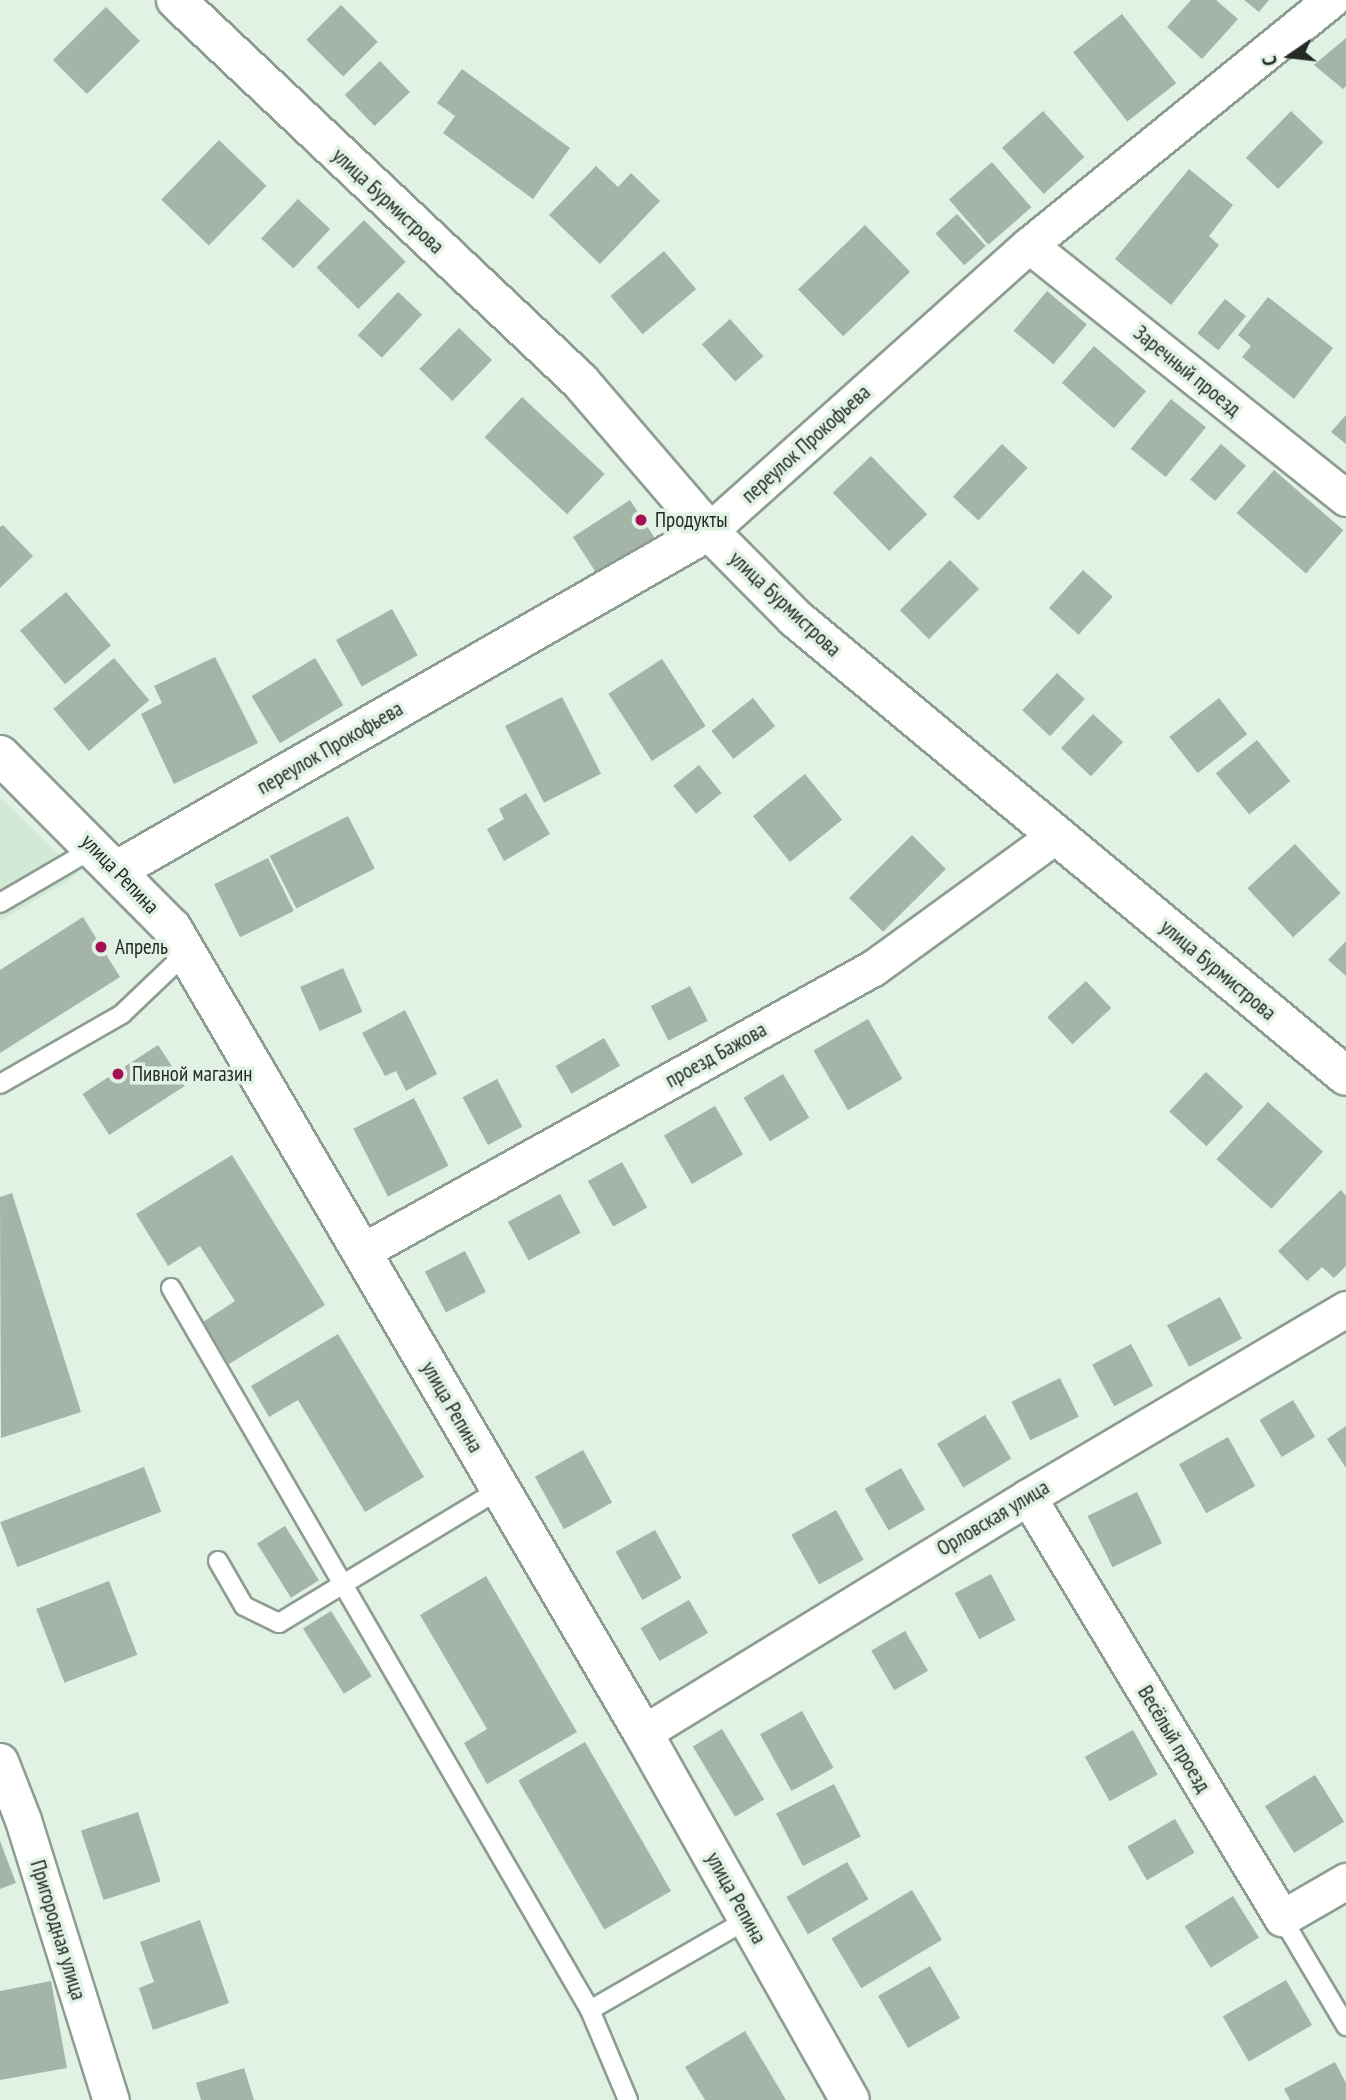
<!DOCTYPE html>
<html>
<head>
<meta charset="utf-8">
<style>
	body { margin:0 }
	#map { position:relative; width:1346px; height:2100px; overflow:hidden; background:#e1f2e4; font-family:"PT Sans Narrow",sans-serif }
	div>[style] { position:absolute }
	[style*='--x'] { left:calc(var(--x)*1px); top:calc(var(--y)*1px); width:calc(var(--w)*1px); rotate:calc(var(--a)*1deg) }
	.built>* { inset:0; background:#d2e9d6 }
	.building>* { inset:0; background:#a4b4a8; transform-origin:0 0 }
	.roads { filter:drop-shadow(2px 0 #8d9d91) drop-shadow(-2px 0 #8d9d91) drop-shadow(0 2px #8d9d91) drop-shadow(0 -2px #8d9d91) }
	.service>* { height:18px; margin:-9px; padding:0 9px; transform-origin:9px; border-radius:9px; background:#fff }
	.minor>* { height:35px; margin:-17.5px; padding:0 17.5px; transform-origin:17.5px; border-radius:17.5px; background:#fff }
	.tertiary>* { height:38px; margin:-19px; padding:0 19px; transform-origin:19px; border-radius:19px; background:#fff }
	.dots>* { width:19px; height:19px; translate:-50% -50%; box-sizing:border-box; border:4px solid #e1f2e4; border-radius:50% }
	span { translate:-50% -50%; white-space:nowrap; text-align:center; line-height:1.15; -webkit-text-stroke:7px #e1f2e4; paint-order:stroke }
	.street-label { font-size:21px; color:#242a25 }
	.poi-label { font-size:21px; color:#242a25 }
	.left { translate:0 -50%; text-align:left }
	.north { position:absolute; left:1255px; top:21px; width:70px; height:70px; -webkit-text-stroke:5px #e1f2e4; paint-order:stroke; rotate:256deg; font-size:19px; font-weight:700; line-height:28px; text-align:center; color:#242a25 }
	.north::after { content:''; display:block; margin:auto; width:24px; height:32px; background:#242a25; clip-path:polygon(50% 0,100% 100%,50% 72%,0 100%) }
</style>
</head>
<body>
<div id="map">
	<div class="built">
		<div style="clip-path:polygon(0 797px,79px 874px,0 921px)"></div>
	</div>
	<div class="building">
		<div style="clip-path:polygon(1191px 0,1216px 0,1238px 19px,1202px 59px,1167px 27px)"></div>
		<div style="clip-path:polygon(1244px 0,1269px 0,1259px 12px)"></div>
		<div style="left:341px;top:5px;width:52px;height:49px;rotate:45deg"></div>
		<div style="left:106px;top:7px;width:48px;height:75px;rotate:45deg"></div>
		<div style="left:1122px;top:14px;width:88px;height:62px;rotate:52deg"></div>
		<div style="clip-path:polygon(1346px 38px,1346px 86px,1343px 89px,1314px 65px)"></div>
		<div style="left:380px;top:61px;width:43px;height:49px;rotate:46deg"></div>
		<div style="clip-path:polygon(462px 69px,570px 148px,533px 199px,443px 133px,455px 116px,437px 103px)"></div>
		<div style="left:1043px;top:111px;width:62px;height:55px;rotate:48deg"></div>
		<div style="left:1291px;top:111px;width:45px;height:65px;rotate:44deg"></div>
		<div style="left:219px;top:140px;width:66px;height:83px;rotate:44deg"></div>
		<div style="left:992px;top:162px;width:60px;height:57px;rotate:49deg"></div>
		<div style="clip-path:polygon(596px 166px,618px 187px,631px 173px,660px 201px,600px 264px,549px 215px)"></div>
		<div style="clip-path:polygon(1189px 169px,1233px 205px,1209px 236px,1219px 245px,1171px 305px,1115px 259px)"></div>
		<div style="left:298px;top:199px;width:44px;height:54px;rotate:43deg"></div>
		<div style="left:957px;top:214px;width:43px;height:29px;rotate:48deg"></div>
		<div style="left:364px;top:220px;width:59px;height:67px;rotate:45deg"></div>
		<div style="left:865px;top:225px;width:65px;height:93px;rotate:46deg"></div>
		<div style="left:664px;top:251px;width:50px;height:70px;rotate:50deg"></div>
		<div style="left:1047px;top:291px;width:52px;height:52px;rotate:40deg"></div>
		<div style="left:398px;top:292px;width:33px;height:59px;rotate:43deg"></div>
		<div style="clip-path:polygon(1268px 297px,1333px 348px,1294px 399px,1242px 357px,1251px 346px,1238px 335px)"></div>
		<div style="left:1225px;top:299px;width:27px;height:44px;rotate:39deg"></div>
		<div style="left:730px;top:319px;width:50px;height:38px;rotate:48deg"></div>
		<div style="left:459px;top:328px;width:46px;height:57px;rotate:44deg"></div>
		<div style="left:1094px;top:346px;width:69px;height:49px;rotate:41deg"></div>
		<div style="left:522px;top:397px;width:113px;height:55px;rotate:43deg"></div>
		<div style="left:1171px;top:399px;width:45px;height:64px;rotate:39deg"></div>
		<div style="clip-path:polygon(1346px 415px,1346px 444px,1331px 432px)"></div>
		<div style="left:1002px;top:444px;width:35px;height:72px;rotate:43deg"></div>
		<div style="left:1221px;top:444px;width:33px;height:47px;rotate:41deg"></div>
		<div style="left:871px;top:456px;width:81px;height:53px;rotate:46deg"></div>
		<div style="left:1274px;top:470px;width:92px;height:57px;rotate:41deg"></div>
		<div style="left:630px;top:500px;width:45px;height:68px;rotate:57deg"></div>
		<div style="clip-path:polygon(3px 525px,33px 556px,0 588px,0 527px)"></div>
		<div style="left:950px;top:560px;width:41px;height:71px;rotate:45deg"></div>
		<div style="left:1083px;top:570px;width:40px;height:51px;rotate:42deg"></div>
		<div style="left:66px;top:592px;width:70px;height:60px;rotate:50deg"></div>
		<div style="left:392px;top:609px;width:53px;height:64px;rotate:61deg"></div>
		<div style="clip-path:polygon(215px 657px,258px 743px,174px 784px,141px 714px,162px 703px,154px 686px)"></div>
		<div style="left:114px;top:658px;width:55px;height:79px;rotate:50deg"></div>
		<div style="left:315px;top:658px;width:55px;height:74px;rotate:59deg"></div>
		<div style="left:662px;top:659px;width:80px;height:64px;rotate:57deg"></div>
		<div style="left:1057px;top:673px;width:38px;height:51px;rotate:43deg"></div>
		<div style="left:562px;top:697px;width:86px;height:64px;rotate:63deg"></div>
		<div style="left:753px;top:698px;width:36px;height:53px;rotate:52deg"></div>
		<div style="left:1219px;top:698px;width:46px;height:63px;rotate:52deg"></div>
		<div style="left:1093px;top:714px;width:41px;height:47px;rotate:43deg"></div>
		<div style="left:1257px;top:740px;width:53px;height:53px;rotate:51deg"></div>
		<div style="left:699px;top:765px;width:36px;height:33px;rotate:51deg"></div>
		<div style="left:805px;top:774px;width:59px;height:67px;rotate:51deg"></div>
		<div style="clip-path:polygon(526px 793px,550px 834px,504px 861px,487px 829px,504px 819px,499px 809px)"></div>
		<div style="left:348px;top:816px;width:59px;height:88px;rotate:63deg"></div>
		<div style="left:912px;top:835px;width:48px;height:89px;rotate:45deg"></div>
		<div style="left:1295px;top:844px;width:67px;height:65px;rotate:47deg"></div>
		<div style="left:268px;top:858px;width:59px;height:60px;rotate:64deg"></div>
		<div style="clip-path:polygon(83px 917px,120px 977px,0 1053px,0 970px)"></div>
		<div style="clip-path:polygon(1346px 941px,1346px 976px,1328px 960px)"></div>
		<div style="left:343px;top:968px;width:48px;height:47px;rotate:66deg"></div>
		<div style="left:1086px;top:981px;width:37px;height:53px;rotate:47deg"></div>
		<div style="left:690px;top:986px;width:39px;height:44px;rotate:63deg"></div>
		<div style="clip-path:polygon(405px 1010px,437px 1074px,406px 1091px,396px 1071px,385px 1076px,362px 1033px)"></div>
		<div style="left:868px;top:1019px;width:69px;height:63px;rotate:60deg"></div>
		<div style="left:604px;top:1038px;width:32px;height:56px;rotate:60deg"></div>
		<div style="left:158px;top:1045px;width:49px;height:90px;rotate:57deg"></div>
		<div style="left:1206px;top:1072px;width:51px;height:54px;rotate:43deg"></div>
		<div style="left:783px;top:1074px;width:51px;height:46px;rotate:59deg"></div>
		<div style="left:497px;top:1079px;width:54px;height:39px;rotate:62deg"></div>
		<div style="left:414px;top:1098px;width:76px;height:68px;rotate:63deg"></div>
		<div style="left:1268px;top:1102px;width:74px;height:77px;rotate:42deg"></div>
		<div style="left:715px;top:1106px;width:56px;height:59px;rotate:60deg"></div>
		<div style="clip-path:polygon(232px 1155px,325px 1305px,229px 1364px,203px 1322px,235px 1301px,200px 1246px,168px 1266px,136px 1214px)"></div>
		<div style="left:622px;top:1162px;width:52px;height:39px;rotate:61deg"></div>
		<div style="clip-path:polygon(1341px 1190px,1346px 1196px,1346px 1266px,1334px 1278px,1322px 1267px,1307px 1281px,1278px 1251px)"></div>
		<div style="clip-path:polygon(12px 1193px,81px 1412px,1px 1438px,0 1197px)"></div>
		<div style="left:560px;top:1194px;width:44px;height:59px;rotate:62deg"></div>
		<div style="left:465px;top:1251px;width:46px;height:45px;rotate:63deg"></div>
		<div style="left:1220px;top:1297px;width:47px;height:60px;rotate:62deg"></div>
		<div style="clip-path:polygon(338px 1334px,424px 1477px,365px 1512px,298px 1400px,269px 1417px,251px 1386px)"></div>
		<div style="left:1131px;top:1344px;width:47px;height:44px;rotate:62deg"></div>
		<div style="left:1060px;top:1378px;width:43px;height:54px;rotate:64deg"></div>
		<div style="left:1293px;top:1400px;width:43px;height:39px;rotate:59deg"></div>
		<div style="left:985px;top:1415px;width:51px;height:56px;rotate:59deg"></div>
		<div style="clip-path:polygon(1346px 1426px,1346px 1468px,1327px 1439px)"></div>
		<div style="left:1228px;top:1437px;width:56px;height:56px;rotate:61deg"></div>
		<div style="left:583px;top:1450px;width:60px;height:55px;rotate:61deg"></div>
		<div style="left:144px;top:1467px;width:48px;height:154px;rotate:69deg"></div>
		<div style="left:901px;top:1468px;width:48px;height:42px;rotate:60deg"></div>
		<div style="left:1137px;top:1492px;width:57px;height:55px;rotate:64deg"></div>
		<div style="left:836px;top:1510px;width:57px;height:51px;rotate:61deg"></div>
		<div style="left:285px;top:1526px;width:64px;height:33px;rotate:58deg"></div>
		<div style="left:655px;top:1530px;width:55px;height:45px;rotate:61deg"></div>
		<div style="left:991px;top:1574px;width:52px;height:41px;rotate:62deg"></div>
		<div style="clip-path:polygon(486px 1576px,577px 1732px,487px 1784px,464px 1743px,487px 1729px,420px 1615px)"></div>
		<div style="left:109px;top:1581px;width:79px;height:78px;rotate:69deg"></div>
		<div style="left:689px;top:1600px;width:38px;height:56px;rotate:60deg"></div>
		<div style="left:331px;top:1611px;width:77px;height:33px;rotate:58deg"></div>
		<div style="left:905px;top:1631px;width:46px;height:39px;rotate:60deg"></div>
		<div style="left:802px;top:1711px;width:65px;height:48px;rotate:61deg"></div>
		<div style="left:722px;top:1729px;width:82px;height:34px;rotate:59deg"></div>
		<div style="left:1133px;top:1730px;width:51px;height:55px;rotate:61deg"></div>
		<div style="left:585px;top:1742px;width:172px;height:77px;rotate:60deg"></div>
		<div style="left:1315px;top:1775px;width:55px;height:59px;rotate:58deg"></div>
		<div style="left:834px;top:1784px;width:59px;height:65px;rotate:63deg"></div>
		<div style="left:138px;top:1812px;width:73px;height:60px;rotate:72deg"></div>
		<div style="left:1175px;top:1819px;width:39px;height:55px;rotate:60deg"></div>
		<div style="clip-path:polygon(0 1841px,16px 1883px,0 1889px)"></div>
		<div style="left:847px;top:1862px;width:43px;height:70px;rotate:60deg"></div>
		<div style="left:912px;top:1890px;width:58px;height:94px;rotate:59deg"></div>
		<div style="left:1233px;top:1896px;width:49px;height:57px;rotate:58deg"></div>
		<div style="clip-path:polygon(200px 1920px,229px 2003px,153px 2030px,139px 1988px,154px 1982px,140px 1942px)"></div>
		<div style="left:930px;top:1966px;width:60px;height:60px;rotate:60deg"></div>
		<div style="left:1286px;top:1980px;width:52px;height:73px;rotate:60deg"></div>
		<div style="clip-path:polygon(51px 1981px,67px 2068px,0 2080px,0 1991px)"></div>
		<div style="clip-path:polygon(745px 2031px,786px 2100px,705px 2100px,685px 2067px)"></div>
		<div style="clip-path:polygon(1335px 2062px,1346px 2083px,1346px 2100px,1290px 2100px,1284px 2089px)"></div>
		<div style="clip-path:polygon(244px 2068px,254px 2100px,201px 2100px,196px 2083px)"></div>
	</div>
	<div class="roads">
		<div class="service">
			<div style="--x:0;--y:903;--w:111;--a:-30.3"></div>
			<div style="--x:0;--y:1084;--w:141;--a:-29.8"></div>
			<div style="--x:122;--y:1014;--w:88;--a:-43.6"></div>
			<div style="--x:171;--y:1288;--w:835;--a:59.87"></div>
			<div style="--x:590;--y:2010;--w:98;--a:67.1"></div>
			<div style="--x:218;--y:1561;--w:52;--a:60"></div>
			<div style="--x:244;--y:1606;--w:39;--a:26"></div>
			<div style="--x:279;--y:1623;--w:258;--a:-31.2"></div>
			<div style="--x:1282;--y:1918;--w:126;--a:59.3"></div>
			<div style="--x:590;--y:2010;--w:182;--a:-29.9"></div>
		</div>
		<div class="minor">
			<div style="--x:1029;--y:245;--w:406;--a:38.6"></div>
			<div style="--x:709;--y:531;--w:429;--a:-41.8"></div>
			<div style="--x:1029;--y:245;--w:389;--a:-39.1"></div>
			<div style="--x:361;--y:1252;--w:585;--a:-29.02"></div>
			<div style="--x:873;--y:968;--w:226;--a:-36"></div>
			<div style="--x:1028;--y:1497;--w:492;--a:58.9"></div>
			<div style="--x:1282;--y:1918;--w:74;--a:-30"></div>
			<div style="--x:643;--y:1733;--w:452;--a:-31.5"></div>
			<div style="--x:1028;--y:1497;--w:369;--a:-30.6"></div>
			<div style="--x:0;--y:1761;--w:63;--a:68.7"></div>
			<div style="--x:23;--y:1820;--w:294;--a:72.6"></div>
		</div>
		<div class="tertiary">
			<div style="--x:176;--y:0;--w:555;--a:43.32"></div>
			<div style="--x:580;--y:381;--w:198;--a:49.3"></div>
			<div style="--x:709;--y:531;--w:122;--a:45.3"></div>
			<div style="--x:795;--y:618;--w:716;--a:39.73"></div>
			<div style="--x:0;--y:755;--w:244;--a:45.2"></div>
			<div style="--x:172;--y:928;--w:933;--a:59.67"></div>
			<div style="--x:643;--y:1733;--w:421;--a:60.6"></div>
			<div style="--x:117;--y:870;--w:682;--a:-29.8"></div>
		</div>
	</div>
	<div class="dots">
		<div style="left:641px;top:520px;background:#a41254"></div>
		<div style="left:101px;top:947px;background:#a41254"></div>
		<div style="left:118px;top:1074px;background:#a41254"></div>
	</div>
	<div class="street-label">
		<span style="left:388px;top:201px;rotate:43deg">улица Бурмистрова</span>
		<span style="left:1187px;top:371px;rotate:39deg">Заречный проезд</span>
		<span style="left:806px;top:444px;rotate:-42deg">переулок Прокофьева</span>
		<span style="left:785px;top:604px;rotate:43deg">улица Бурмистрова</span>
		<span style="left:330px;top:748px;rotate:-30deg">переулок Прокофьева</span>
		<span style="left:120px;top:874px;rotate:46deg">улица Репина</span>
		<span style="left:1218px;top:970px;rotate:40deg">улица Бурмистрова</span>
		<span style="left:716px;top:1055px;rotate:-29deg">проезд Бажова</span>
		<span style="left:452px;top:1407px;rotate:60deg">улица Репина</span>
		<span style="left:993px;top:1518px;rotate:-31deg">Орловская улица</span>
		<span style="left:1174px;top:1739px;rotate:59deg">Весёлый проезд</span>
		<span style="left:736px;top:1898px;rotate:61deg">улица Репина</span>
		<span style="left:58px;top:1930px;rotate:73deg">Пригородная улица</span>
	</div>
	<div class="poi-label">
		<span class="left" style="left:655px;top:520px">Продукты</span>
		<span class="left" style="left:115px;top:947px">Апрель</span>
		<span class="left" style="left:132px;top:1074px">Пивной магазин</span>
	</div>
	<div class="north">С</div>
</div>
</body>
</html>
